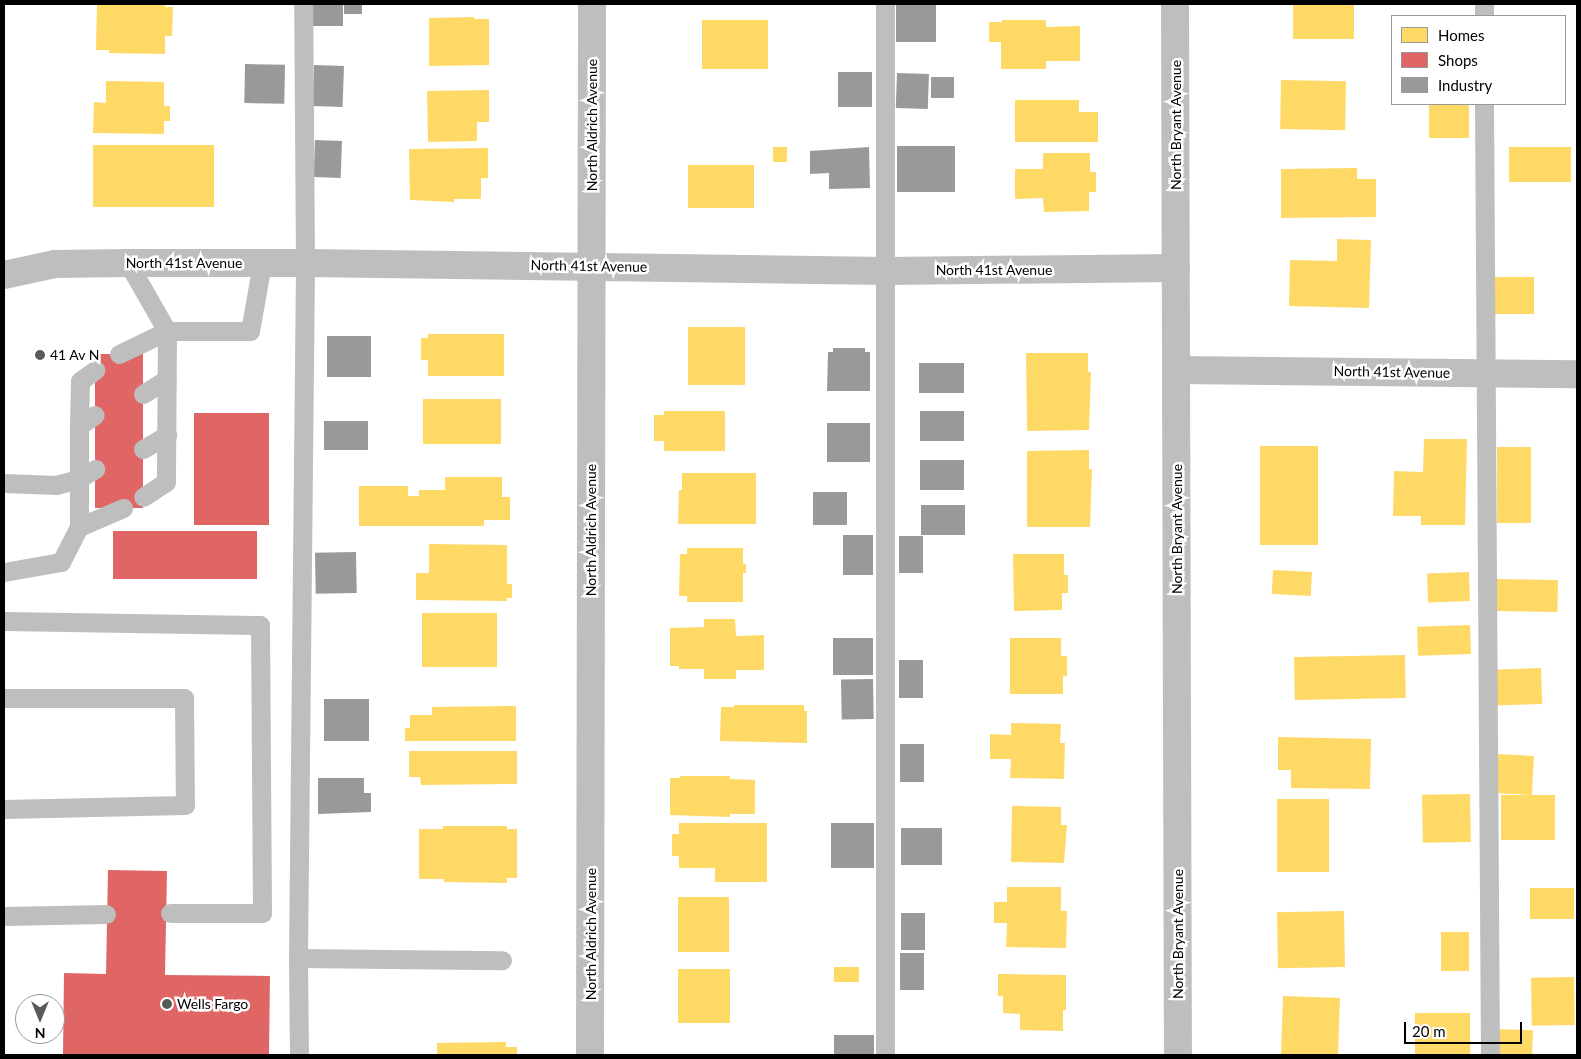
<!DOCTYPE html>
<html>
<head>
<meta charset="utf-8">
<style>
	body { margin:0 }
	#map { position:relative; width:1581px; height:1059px; overflow:hidden; background:#fff; font-family:Lato,sans-serif }
	div>[style] { position:absolute }
	[style*='--x'] { left:calc(var(--x)*1px); top:calc(var(--y)*1px); width:calc(var(--w)*1px); rotate:calc(var(--a)*1deg) }
	.homes>* { inset:0; background:#ffd966; transform-origin:0 0 }
	.shops>* { inset:0; background:#e06666; transform-origin:0 0 }
	.industry>* { inset:0; background:#999; transform-origin:0 0 }
	.lane>* { height:19px; margin:-9.5px; padding:0 9.5px; transform-origin:9.5px; border-radius:9.5px; background:#bebebe }
	.street>* { height:28px; margin:-14px; padding:0 14px; transform-origin:14px; border-radius:14px; background:#bebebe }
	.dots>* { width:14px; height:14px; translate:-50% -50%; box-sizing:border-box; border:2px solid #fff; border-radius:50% }
	span { translate:-50% -50%; white-space:nowrap; text-align:center; line-height:1.15; -webkit-text-stroke:5px #fff; paint-order:stroke }
	.street-label { font-size:14px; color:#000 }
	.poi-label { font-size:14px; color:#000 }
	.left { translate:0 -50%; text-align:left }
	.frame { position:absolute; inset:0; border:5px solid #000; pointer-events:none }
	.legend { position:absolute; left:1391px; top:15px; width:175px; height:90px; box-sizing:border-box; background:#fff; border:1px solid #999; margin:0; padding:6px 9px; list-style:none; font-size:15px; color:#000 }
	.legend li { display:flex; align-items:center; gap:10px; height:25px }
	.legend b { width:25px; border:1px solid #999 }
	.north { position:absolute; left:15px; top:994px; width:50px; height:50px; box-sizing:border-box; background:#fff; border:1px solid #999; border-radius:50%; rotate:180deg; font-size:14px; font-weight:700; line-height:20px; text-align:center; color:#000 }
	.north::after { content:''; display:block; margin:auto; width:18px; height:22px; background:#595959; clip-path:polygon(50% 0,100% 100%,50% 72%,0 100%) }
	.scale { position:absolute; left:1404px; top:1022px; width:118px; height:22px; box-sizing:border-box; border:2px solid #000; border-top:0; padding-left:6px; font-size:15px; line-height:18px; white-space:nowrap; color:#000; -webkit-text-stroke:4px #fff; paint-order:stroke }
</style>
</head>
<body>
<div id="map">
	<div class="homes">
		<div style="clip-path:polygon(97px 4px,165px 4px,165px 7px,173px 7px,172px 36px,165px 36px,165px 54px,109px 53px,109px 50px,96px 50px)"></div>
		<div style="left:1293px;top:4px;width:61px;height:35px"></div>
		<div style="clip-path:polygon(474px 17px,474px 19px,489px 19px,489px 65px,429px 66px,429px 18px)"></div>
		<div style="left:702px;top:20px;width:66px;height:49px"></div>
		<div style="clip-path:polygon(1002px 20px,1046px 20px,1046px 27px,1080px 26px,1080px 61px,1046px 61px,1046px 69px,1001px 69px,1001px 42px,989px 42px,989px 22px,1002px 22px)"></div>
		<div style="left:1281px;top:80px;width:65px;height:49px;rotate:1deg"></div>
		<div style="clip-path:polygon(106px 81px,164px 82px,164px 106px,170px 106px,170px 121px,164px 121px,164px 134px,93px 133px,94px 102px,106px 103px)"></div>
		<div style="clip-path:polygon(489px 90px,489px 122px,477px 122px,477px 141px,428px 142px,427px 91px)"></div>
		<div style="clip-path:polygon(1015px 100px,1079px 100px,1079px 112px,1098px 112px,1098px 142px,1015px 142px)"></div>
		<div style="left:1429px;top:104px;width:40px;height:34px"></div>
		<div style="left:93px;top:145px;width:121px;height:62px"></div>
		<div style="left:773px;top:147px;width:14px;height:15px"></div>
		<div style="left:1509px;top:147px;width:62px;height:35px"></div>
		<div style="clip-path:polygon(488px 148px,488px 178px,481px 178px,481px 199px,454px 199px,454px 202px,410px 200px,409px 149px)"></div>
		<div style="clip-path:polygon(1043px 153px,1090px 153px,1090px 172px,1096px 172px,1096px 192px,1089px 192px,1089px 211px,1044px 212px,1043px 198px,1015px 199px,1015px 169px,1043px 169px)"></div>
		<div style="left:688px;top:165px;width:66px;height:43px"></div>
		<div style="clip-path:polygon(1357px 168px,1357px 179px,1376px 179px,1376px 217px,1281px 218px,1281px 169px)"></div>
		<div style="clip-path:polygon(1337px 239px,1371px 240px,1369px 308px,1289px 306px,1290px 260px,1337px 261px)"></div>
		<div style="left:1534px;top:277px;width:37px;height:39px;rotate:90deg"></div>
		<div style="left:688px;top:327px;width:57px;height:58px"></div>
		<div style="clip-path:polygon(428px 334px,504px 334px,504px 376px,428px 376px,428px 360px,421px 360px,421px 338px,428px 338px)"></div>
		<div style="clip-path:polygon(1026px 353px,1088px 353px,1088px 372px,1091px 372px,1089px 430px,1027px 431px)"></div>
		<div style="left:423px;top:399px;width:78px;height:45px"></div>
		<div style="clip-path:polygon(664px 411px,725px 411px,725px 451px,664px 451px,664px 441px,654px 441px,654px 415px,664px 415px)"></div>
		<div style="clip-path:polygon(1424px 439px,1467px 439px,1465px 525px,1421px 525px,1421px 516px,1393px 516px,1394px 471px,1423px 472px)"></div>
		<div style="left:1260px;top:446px;width:58px;height:99px"></div>
		<div style="left:1497px;top:447px;width:34px;height:76px"></div>
		<div style="clip-path:polygon(1089px 450px,1089px 469px,1092px 469px,1090px 527px,1027px 527px,1027px 451px)"></div>
		<div style="clip-path:polygon(682px 473px,756px 473px,756px 524px,678px 524px,679px 490px,682px 490px)"></div>
		<div style="clip-path:polygon(445px 477px,502px 477px,502px 497px,510px 497px,510px 520px,484px 520px,484px 526px,359px 526px,359px 486px,408px 486px,408px 496px,419px 496px,419px 490px,445px 490px)"></div>
		<div style="clip-path:polygon(429px 544px,507px 545px,507px 584px,512px 584px,512px 598px,507px 598px,507px 601px,416px 600px,416px 573px,429px 573px)"></div>
		<div style="clip-path:polygon(687px 548px,743px 548px,743px 564px,746px 564px,746px 573px,743px 573px,743px 602px,687px 602px,687px 596px,679px 596px,680px 554px,687px 554px)"></div>
		<div style="clip-path:polygon(1013px 554px,1064px 554px,1064px 575px,1068px 575px,1068px 593px,1062px 593px,1062px 610px,1014px 611px)"></div>
		<div style="left:1273px;top:570px;width:39px;height:24px;rotate:3deg"></div>
		<div style="left:1469px;top:572px;width:29px;height:42px;rotate:88deg"></div>
		<div style="left:1496px;top:579px;width:62px;height:32px;rotate:1deg"></div>
		<div style="left:422px;top:613px;width:75px;height:54px"></div>
		<div style="clip-path:polygon(704px 619px,735px 619px,736px 636px,764px 635px,764px 670px,736px 670px,736px 679px,704px 679px,704px 669px,679px 669px,679px 666px,670px 666px,670px 628px,704px 627px)"></div>
		<div style="left:1470px;top:625px;width:29px;height:53px;rotate:88deg"></div>
		<div style="clip-path:polygon(1010px 638px,1061px 638px,1061px 656px,1067px 656px,1067px 676px,1063px 676px,1063px 694px,1010px 694px)"></div>
		<div style="left:1405px;top:655px;width:43px;height:111px;rotate:89deg"></div>
		<div style="left:1541px;top:668px;width:36px;height:47px;rotate:88deg"></div>
		<div style="clip-path:polygon(734px 705px,804px 705px,804px 711px,807px 711px,807px 743px,720px 741px,721px 707px,734px 707px)"></div>
		<div style="clip-path:polygon(516px 706px,516px 741px,405px 741px,405px 728px,410px 728px,410px 715px,432px 715px,432px 707px)"></div>
		<div style="clip-path:polygon(1011px 723px,1061px 724px,1060px 743px,1065px 743px,1064px 779px,1010px 778px,1011px 759px,990px 759px,990px 734px,1011px 735px)"></div>
		<div style="clip-path:polygon(1278px 737px,1371px 739px,1370px 789px,1291px 788px,1291px 770px,1278px 770px)"></div>
		<div style="clip-path:polygon(409px 751px,517px 751px,517px 784px,421px 785px,420px 777px,409px 777px)"></div>
		<div style="left:1496px;top:754px;width:38px;height:39px;rotate:3deg"></div>
		<div style="clip-path:polygon(680px 776px,730px 776px,730px 779px,755px 780px,755px 814px,730px 814px,730px 817px,670px 815px,670px 778px,680px 778px)"></div>
		<div style="left:1470px;top:794px;width:48px;height:48px;rotate:89deg"></div>
		<div style="left:1501px;top:795px;width:54px;height:45px"></div>
		<div style="left:1277px;top:799px;width:52px;height:73px"></div>
		<div style="clip-path:polygon(1012px 806px,1061px 807px,1061px 825px,1067px 825px,1064px 863px,1011px 862px)"></div>
		<div style="clip-path:polygon(679px 823px,767px 823px,767px 882px,715px 882px,715px 868px,679px 868px,679px 856px,672px 856px,672px 834px,679px 834px)"></div>
		<div style="clip-path:polygon(443px 826px,507px 826px,507px 829px,517px 829px,517px 878px,507px 878px,507px 883px,444px 882px,444px 879px,419px 879px,419px 829px,443px 829px)"></div>
		<div style="clip-path:polygon(1007px 887px,1061px 887px,1061px 911px,1067px 911px,1066px 948px,1006px 947px,1007px 923px,994px 923px,994px 902px,1007px 902px)"></div>
		<div style="left:1530px;top:888px;width:44px;height:31px"></div>
		<div style="left:678px;top:897px;width:51px;height:55px"></div>
		<div style="left:1344px;top:911px;width:56px;height:67px;rotate:89deg"></div>
		<div style="left:1441px;top:932px;width:28px;height:39px"></div>
		<div style="left:834px;top:967px;width:25px;height:15px"></div>
		<div style="left:678px;top:969px;width:52px;height:54px"></div>
		<div style="clip-path:polygon(998px 974px,1066px 975px,1066px 1010px,1063px 1010px,1063px 1031px,1020px 1030px,1020px 1014px,1003px 1013px,1003px 996px,998px 996px)"></div>
		<div style="left:1574px;top:977px;width:48px;height:43px;rotate:89deg"></div>
		<div style="left:1283px;top:996px;width:57px;height:58px;rotate:2deg"></div>
		<div style="left:1415px;top:1013px;width:55px;height:42px"></div>
		<div style="left:1497px;top:1029px;width:36px;height:26px;rotate:2deg"></div>
		<div style="clip-path:polygon(506px 1042px,506px 1047px,517px 1047px,517px 1055px,437px 1055px,437px 1043px)"></div>
	</div>
	<div class="shops">
		<div style="left:95px;top:354px;width:48px;height:154px"></div>
		<div style="left:194px;top:413px;width:75px;height:112px"></div>
		<div style="left:113px;top:531px;width:144px;height:48px"></div>
		<div style="clip-path:polygon(108px 870px,167px 871px,165px 975px,270px 976px,269px 1055px,63px 1055px,64px 973px,106px 974px)"></div>
	</div>
	<div class="industry">
		<div style="left:312px;top:4px;width:31px;height:22px"></div>
		<div style="left:344px;top:4px;width:18px;height:10px"></div>
		<div style="left:936px;top:5px;width:37px;height:40px;rotate:90deg"></div>
		<div style="left:245px;top:64px;width:40px;height:39px;rotate:1deg"></div>
		<div style="left:314px;top:65px;width:30px;height:41px;rotate:2deg"></div>
		<div style="left:838px;top:72px;width:34px;height:35px"></div>
		<div style="left:897px;top:73px;width:32px;height:35px;rotate:2deg"></div>
		<div style="left:931px;top:77px;width:23px;height:21px"></div>
		<div style="left:315px;top:140px;width:27px;height:37px;rotate:2deg"></div>
		<div style="left:897px;top:146px;width:58px;height:46px"></div>
		<div style="clip-path:polygon(869px 147px,870px 188px,829px 189px,829px 173px,810px 174px,810px 151px)"></div>
		<div style="left:327px;top:336px;width:44px;height:41px"></div>
		<div style="clip-path:polygon(833px 348px,865px 348px,865px 352px,870px 352px,870px 391px,827px 391px,828px 352px,833px 352px)"></div>
		<div style="left:964px;top:363px;width:30px;height:45px;rotate:90deg"></div>
		<div style="left:920px;top:411px;width:44px;height:30px"></div>
		<div style="left:324px;top:421px;width:44px;height:29px"></div>
		<div style="left:827px;top:423px;width:43px;height:39px"></div>
		<div style="left:920px;top:460px;width:44px;height:30px"></div>
		<div style="left:813px;top:492px;width:34px;height:33px"></div>
		<div style="left:921px;top:505px;width:44px;height:30px"></div>
		<div style="left:843px;top:535px;width:30px;height:40px"></div>
		<div style="left:899px;top:536px;width:24px;height:37px"></div>
		<div style="left:356px;top:552px;width:41px;height:41px;rotate:89deg"></div>
		<div style="left:833px;top:638px;width:40px;height:37px"></div>
		<div style="left:899px;top:660px;width:24px;height:38px"></div>
		<div style="left:873px;top:679px;width:40px;height:32px;rotate:89deg"></div>
		<div style="left:324px;top:699px;width:45px;height:42px"></div>
		<div style="left:900px;top:744px;width:24px;height:38px"></div>
		<div style="clip-path:polygon(318px 778px,364px 778px,364px 793px,371px 793px,371px 812px,318px 814px)"></div>
		<div style="left:831px;top:823px;width:43px;height:45px"></div>
		<div style="left:901px;top:828px;width:41px;height:37px"></div>
		<div style="left:901px;top:913px;width:24px;height:37px"></div>
		<div style="left:900px;top:953px;width:24px;height:37px"></div>
		<div style="left:834px;top:1035px;width:40px;height:20px"></div>
	</div>
	<div class="lane">
		<div style="--x:885;--y:4;--w:1051;--a:90"></div>
		<div style="--x:1484;--y:4;--w:12;--a:90"></div>
		<div style="--x:1484;--y:104;--w:951;--a:89.64"></div>
		<div style="--x:128;--y:263;--w:78;--a:60.2"></div>
		<div style="--x:167;--y:331;--w:151;--a:90.4"></div>
		<div style="--x:166;--y:482;--w:27;--a:147"></div>
		<div style="--x:119;--y:354;--w:53;--a:-25.6"></div>
		<div style="--x:167;--y:331;--w:83;--a:0"></div>
		<div style="--x:250;--y:331;--w:69;--a:-80"></div>
		<div style="--x:143;--y:394;--w:28;--a:-32"></div>
		<div style="--x:79;--y:426;--w:45;--a:-88.7"></div>
		<div style="--x:80;--y:381;--w:19;--a:-36"></div>
		<div style="--x:143;--y:449;--w:28;--a:-30"></div>
		<div style="--x:4;--y:483;--w:52;--a:2.2"></div>
		<div style="--x:56;--y:485;--w:23;--a:-15"></div>
		<div style="--x:78;--y:479;--w:20;--a:-30"></div>
		<div style="--x:79;--y:527;--w:101;--a:-90"></div>
		<div style="--x:79;--y:426;--w:19;--a:-35"></div>
		<div style="--x:4;--y:572;--w:58;--a:-10"></div>
		<div style="--x:61;--y:562;--w:39;--a:-63"></div>
		<div style="--x:79;--y:527;--w:48;--a:-23.4"></div>
		<div style="--x:4;--y:621;--w:256;--a:0.9"></div>
		<div style="--x:260;--y:625;--w:288;--a:89.6"></div>
		<div style="--x:262;--y:913;--w:92;--a:180"></div>
		<div style="--x:4;--y:698;--w:180;--a:0"></div>
		<div style="--x:184;--y:698;--w:107;--a:89.5"></div>
		<div style="--x:185;--y:805;--w:181;--a:178.7"></div>
		<div style="--x:4;--y:916;--w:102;--a:-1.1"></div>
		<div style="--x:298;--y:958;--w:204;--a:0.6"></div>
		<div style="--x:299;--y:1055;--w:97;--a:-90.6"></div>
		<div style="--x:298;--y:958;--w:695;--a:-89.42"></div>
		<div style="--x:305;--y:263;--w:259;--a:-90.4"></div>
	</div>
	<div class="street">
		<div style="--x:1175;--y:4;--w:1051;--a:89.84"></div>
		<div style="--x:4;--y:275;--w:52;--a:-12.2"></div>
		<div style="--x:55;--y:264;--w:73;--a:-0.8"></div>
		<div style="--x:128;--y:263;--w:177;--a:0"></div>
		<div style="--x:305;--y:263;--w:581;--a:0.79"></div>
		<div style="--x:886;--y:271;--w:290;--a:-0.6"></div>
		<div style="--x:1176;--y:370;--w:401;--a:0.6"></div>
		<div style="--x:590;--y:1055;--w:1051;--a:-89.89"></div>
	</div>
	<div class="dots">
		<div style="left:40px;top:355px;background:#595959"></div>
		<div style="left:167px;top:1004px;background:#595959"></div>
	</div>
	<div class="street-label">
		<span style="left:592px;top:125px;rotate:-90deg">North Aldrich Avenue</span>
		<span style="left:1176px;top:125px;rotate:-90deg">North Bryant Avenue</span>
		<span style="left:184px;top:263px">North 41st Avenue</span>
		<span style="left:589px;top:266px;rotate:1deg">North 41st Avenue</span>
		<span style="left:994px;top:270px">North 41st Avenue</span>
		<span style="left:1392px;top:372px;rotate:1deg">North 41st Avenue</span>
		<span style="left:1177px;top:529px;rotate:-90deg">North Bryant Avenue</span>
		<span style="left:591px;top:530px;rotate:-90deg">North Aldrich Avenue</span>
		<span style="left:591px;top:934px;rotate:-90deg">North Aldrich Avenue</span>
		<span style="left:1178px;top:934px;rotate:-90deg">North Bryant Avenue</span>
	</div>
	<div class="poi-label">
		<span class="left" style="left:50px;top:355px">41 Av N</span>
		<span class="left" style="left:177px;top:1004px">Wells Fargo</span>
	</div>
	<div class="frame"></div>
	<ul class="legend">
	<li><b style="height:14px;background:#ffd966"></b>Homes</li>
	<li><b style="height:14px;background:#e06666"></b>Shops</li>
	<li><b style="height:14px;background:#999"></b>Industry</li>
	</ul>
	<div class="north">N</div>
	<div class="scale">20 m</div>
</div>
</body>
</html>
